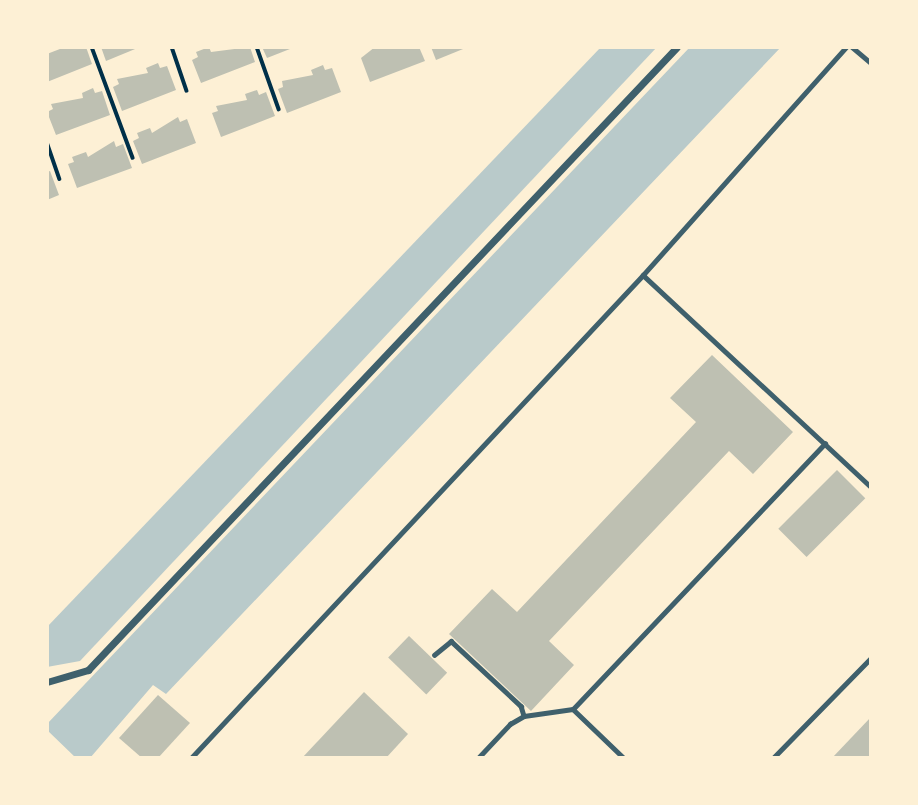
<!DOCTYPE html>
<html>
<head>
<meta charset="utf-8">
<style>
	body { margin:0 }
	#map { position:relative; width:918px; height:805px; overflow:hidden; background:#fdf0d5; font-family:"Zilla Slab",serif }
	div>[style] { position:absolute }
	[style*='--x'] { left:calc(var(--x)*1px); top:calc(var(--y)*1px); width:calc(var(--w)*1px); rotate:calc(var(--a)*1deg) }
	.green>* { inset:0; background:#b9caca }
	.building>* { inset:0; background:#bec0b2; transform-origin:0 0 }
	.path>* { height:3.5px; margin:-1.75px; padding:0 1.75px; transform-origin:1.75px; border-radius:1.75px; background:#003049 }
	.service>* { height:4.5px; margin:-2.25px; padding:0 2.25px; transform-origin:2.25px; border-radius:2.25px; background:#3f606c }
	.minor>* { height:7px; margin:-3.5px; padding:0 3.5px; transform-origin:3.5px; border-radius:3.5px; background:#3f606c }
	span { translate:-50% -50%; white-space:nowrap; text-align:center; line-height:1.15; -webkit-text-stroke:7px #fdf0d5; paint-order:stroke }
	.frame { position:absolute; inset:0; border:49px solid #fdf0d5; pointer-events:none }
</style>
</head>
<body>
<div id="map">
	<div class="green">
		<div style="clip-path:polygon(601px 47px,657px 47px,80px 661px,47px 667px,47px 627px)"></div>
		<div style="clip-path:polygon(690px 47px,781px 47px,166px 694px,153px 685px,90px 758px,76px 758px,47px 730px,47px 724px)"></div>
	</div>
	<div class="building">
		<div style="clip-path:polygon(65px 47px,86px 47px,92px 64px,47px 82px,47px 54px)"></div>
		<div style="clip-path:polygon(101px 47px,140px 47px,106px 61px)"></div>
		<div style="clip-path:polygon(209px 47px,211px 52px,250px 47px,255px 62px,201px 83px,192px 60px,198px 57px,196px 52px)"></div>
		<div style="clip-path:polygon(262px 47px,295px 47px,267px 58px)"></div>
		<div style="clip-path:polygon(375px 47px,419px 47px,425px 61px,370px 82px,361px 58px)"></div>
		<div style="clip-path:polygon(431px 47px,468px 47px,436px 60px)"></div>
		<div style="clip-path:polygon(158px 63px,160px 68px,167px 66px,176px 90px,122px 111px,113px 87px,119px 84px,117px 79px,148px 73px,146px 68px)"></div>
		<div style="clip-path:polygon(323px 65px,325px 70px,332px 68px,341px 92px,287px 113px,278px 89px,283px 87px,282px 81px,313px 75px,311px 70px)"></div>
		<div style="clip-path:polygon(93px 88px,95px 93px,102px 91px,110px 115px,56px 135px,47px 112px,53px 109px,51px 104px,83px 98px,82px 93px)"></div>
		<div style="clip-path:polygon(257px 90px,259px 95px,266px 92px,275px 116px,221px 137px,212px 113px,218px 111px,216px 106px,247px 100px,245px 94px)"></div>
		<div style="clip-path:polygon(178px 117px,180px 122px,187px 119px,196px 143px,142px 164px,133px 141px,139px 138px,137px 133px,150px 128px,152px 133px)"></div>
		<div style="clip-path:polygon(114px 141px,116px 147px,123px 144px,132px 168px,77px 188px,68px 164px,74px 162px,72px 157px,86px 152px,88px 157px)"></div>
		<div style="clip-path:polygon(50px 171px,59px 195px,47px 200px,47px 172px)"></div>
		<div style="clip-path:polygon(712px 355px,793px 432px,753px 474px,729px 451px,549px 641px,574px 665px,531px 711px,449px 634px,492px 589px,517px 612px,696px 422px,670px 398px)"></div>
		<div style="left:837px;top:470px;width:40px;height:83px;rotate:45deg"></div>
		<div style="left:409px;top:636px;width:53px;height:30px;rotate:44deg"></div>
		<div style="clip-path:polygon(364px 692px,408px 734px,386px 758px,302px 758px)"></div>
		<div style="clip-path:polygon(158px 695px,190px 723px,158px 758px,142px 758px,119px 738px)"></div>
		<div style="clip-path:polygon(871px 717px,871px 758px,832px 758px)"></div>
	</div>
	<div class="path">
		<div style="--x:92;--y:47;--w:118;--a:69.7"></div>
		<div style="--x:172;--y:47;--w:46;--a:71.2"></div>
		<div style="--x:257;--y:47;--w:66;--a:70.5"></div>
		<div style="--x:47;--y:142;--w:39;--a:71"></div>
	</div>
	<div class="service">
		<div style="--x:852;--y:47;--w:25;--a:40"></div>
		<div style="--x:643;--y:275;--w:311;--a:42.9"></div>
		<div style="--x:434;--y:655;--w:22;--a:-39"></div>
		<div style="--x:451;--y:641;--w:96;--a:42.9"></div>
		<div style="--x:521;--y:706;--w:10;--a:73"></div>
		<div style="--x:573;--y:709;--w:366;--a:-46.5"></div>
		<div style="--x:191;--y:758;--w:662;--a:-46.9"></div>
		<div style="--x:643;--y:275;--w:305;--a:-48.3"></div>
		<div style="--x:478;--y:758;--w:47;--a:-46.7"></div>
		<div style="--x:510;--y:724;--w:16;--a:-30"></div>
		<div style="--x:524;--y:716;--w:49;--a:-8.1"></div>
		<div style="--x:573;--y:709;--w:71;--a:43.9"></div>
		<div style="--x:773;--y:758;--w:140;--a:-45.6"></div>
	</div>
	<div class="minor">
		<div style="--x:47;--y:682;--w:43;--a:-16.3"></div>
		<div style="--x:88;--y:670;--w:857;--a:-46.61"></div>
	</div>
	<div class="frame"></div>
</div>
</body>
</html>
